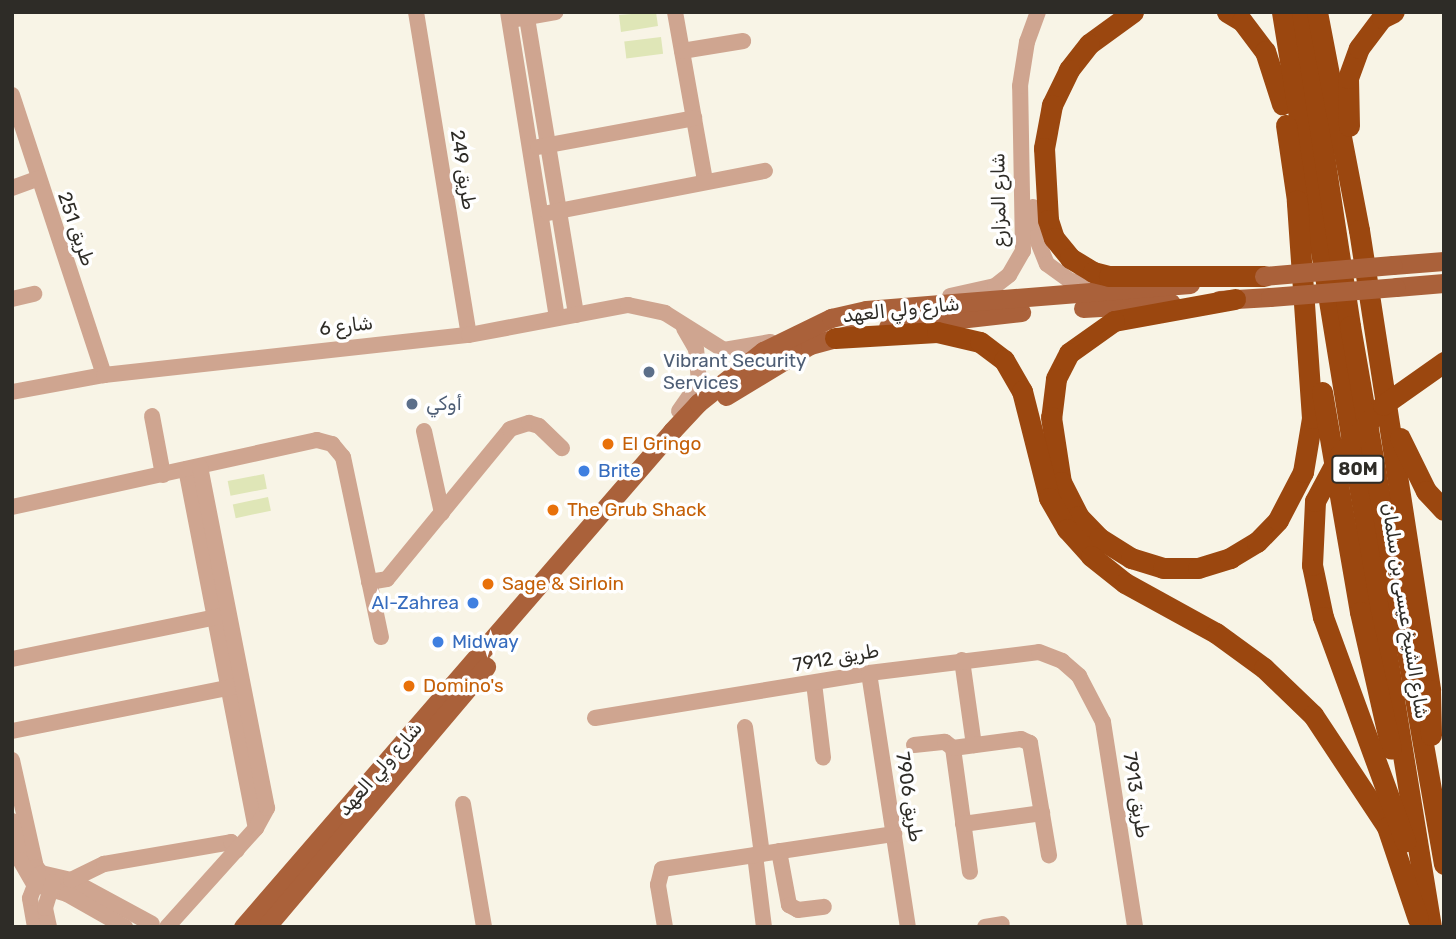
<!DOCTYPE html>
<html>
<head>
<meta charset="utf-8">
<style>
	body { margin:0 }
	#map { position:relative; width:1456px; height:939px; overflow:hidden; background:#f8f4e6; font-family:Rubik,"Noto Sans Arabic",sans-serif }
	div>[style] { position:absolute }
	[style*='--x'] { left:calc(var(--x)*1px); top:calc(var(--y)*1px); width:calc(var(--w)*1px); rotate:calc(var(--a)*1deg) }
	.green>* { inset:0; background:#dfe6b7; transform-origin:0 0 }
	.minor>* { height:16px; margin:-8px; padding:0 8px; transform-origin:8px; border-radius:8px; background:#cfa590 }
	.major>* { height:19px; margin:-9.5px; padding:0 9.5px; transform-origin:9.5px; border-radius:9.5px; background:#aa613a }
	.highway>* { height:21px; margin:-10.5px; padding:0 10.5px; transform-origin:10.5px; border-radius:10.5px; background:#9b470f }
	.major-bridge>* { height:19px; margin:-9.5px; padding:0 9.5px; transform-origin:9.5px; border-radius:9.5px; background:#aa613a }
	.highway-bridge>* { height:21px; margin:-10.5px; padding:0 10.5px; transform-origin:10.5px; border-radius:10.5px; background:#9b470f }
	.dots>* { width:19px; height:19px; translate:-50% -50%; box-sizing:border-box; border:4px solid #fff; border-radius:50% }
	span { translate:-50% -50%; white-space:nowrap; text-align:center; line-height:1.15; -webkit-text-stroke:7px #fff; paint-order:stroke }
	.shield-label span { padding:2px 5px; background:#fff; border:2px solid; border-radius:5px; -webkit-text-stroke-width:0 }
	.shield-label { font-size:18px; color:#2e2c27; font-weight:700 }
	.street-label { font-size:19px; color:#2e2c27 }
	.service-label { font-size:19px; color:#4e5e75 }
	.left { translate:0 -50%; text-align:left }
	.food-label { font-size:19px; color:#c56008 }
	.shop-label { font-size:19px; color:#366cbe }
	.right { translate:-100% -50%; text-align:right }
	.frame { position:absolute; inset:0; border:14px solid #2e2c27; pointer-events:none }
</style>
</head>
<body>
<div id="map">
	<div class="green">
		<div style="clip-path:polygon(656px 12px,658px 26px,621px 32px,619px 15px)"></div>
		<div style="left:661px;top:37px;width:17px;height:37px;rotate:83deg"></div>
		<div style="left:264px;top:474px;width:15px;height:37px;rotate:79deg"></div>
		<div style="left:268px;top:497px;width:14px;height:36px;rotate:78deg"></div>
	</div>
	<div class="minor">
		<div style="--x:416;--y:12;--w:327;--a:80.7"></div>
		<div style="--x:508;--y:12;--w:310;--a:80.9"></div>
		<div style="--x:526;--y:12;--w:307;--a:80.6"></div>
		<div style="--x:675;--y:12;--w:172;--a:79.9"></div>
		<div style="--x:516;--y:19;--w:40;--a:-10"></div>
		<div style="--x:682;--y:51;--w:62;--a:-9.3"></div>
		<div style="--x:12;--y:95;--w:295;--a:71.8"></div>
		<div style="--x:538;--y:147;--w:159;--a:-10.5"></div>
		<div style="--x:12;--y:188;--w:27;--a:-20"></div>
		<div style="--x:1033;--y:207;--w:30;--a:84"></div>
		<div style="--x:1036;--y:237;--w:29;--a:68"></div>
		<div style="--x:1047;--y:264;--w:29;--a:36"></div>
		<div style="--x:1070;--y:281;--w:29;--a:8"></div>
		<div style="--x:548;--y:213;--w:221;--a:-11"></div>
		<div style="--x:950;--y:296;--w:46;--a:-12.5"></div>
		<div style="--x:995;--y:286;--w:18;--a:-38"></div>
		<div style="--x:1009;--y:275;--w:28;--a:-60"></div>
		<div style="--x:1023;--y:251;--w:165;--a:-91"></div>
		<div style="--x:1020;--y:86;--w:45;--a:-81"></div>
		<div style="--x:1027;--y:42;--w:32;--a:-70"></div>
		<div style="--x:12;--y:299;--w:23;--a:-13"></div>
		<div style="--x:12;--y:392;--w:94;--a:-10.5"></div>
		<div style="--x:104;--y:375;--w:367;--a:-6.3"></div>
		<div style="--x:469;--y:335;--w:162;--a:-10.7"></div>
		<div style="--x:628;--y:305;--w:38;--a:12"></div>
		<div style="--x:665;--y:313;--w:70;--a:32.1"></div>
		<div style="--x:724;--y:350;--w:47;--a:-9.9"></div>
		<div style="--x:679;--y:411;--w:35;--a:-55"></div>
		<div style="--x:699;--y:382;--w:33;--a:-95"></div>
		<div style="--x:696;--y:349;--w:24;--a:-120"></div>
		<div style="--x:152;--y:416;--w:60;--a:79.4"></div>
		<div style="--x:424;--y:431;--w:84;--a:77.6"></div>
		<div style="--x:186;--y:469;--w:366;--a:79"></div>
		<div style="--x:12;--y:507;--w:312;--a:-12.4"></div>
		<div style="--x:317;--y:440;--w:16;--a:15"></div>
		<div style="--x:332;--y:444;--w:17;--a:50"></div>
		<div style="--x:343;--y:457;--w:184;--a:78.1"></div>
		<div style="--x:369;--y:582;--w:18;--a:-9"></div>
		<div style="--x:387;--y:579;--w:194;--a:-50.6"></div>
		<div style="--x:510;--y:429;--w:20;--a:-18"></div>
		<div style="--x:529;--y:423;--w:10;--a:17"></div>
		<div style="--x:539;--y:426;--w:32;--a:44"></div>
		<div style="--x:12;--y:659;--w:218;--a:-11.6"></div>
		<div style="--x:962;--y:660;--w:86;--a:82"></div>
		<div style="--x:869;--y:673;--w:257;--a:81.3"></div>
		<div style="--x:814;--y:683;--w:75;--a:83.1"></div>
		<div style="--x:595;--y:718;--w:278;--a:-9.3"></div>
		<div style="--x:869;--y:673;--w:171;--a:-7"></div>
		<div style="--x:1039;--y:652;--w:25;--a:21"></div>
		<div style="--x:1062;--y:661;--w:23;--a:41"></div>
		<div style="--x:1079;--y:676;--w:52;--a:62.4"></div>
		<div style="--x:1103;--y:722;--w:207;--a:81.1"></div>
		<div style="--x:745;--y:727;--w:128;--a:82.4"></div>
		<div style="--x:12;--y:731;--w:230;--a:-11.3"></div>
		<div style="--x:914;--y:745;--w:31;--a:-6"></div>
		<div style="--x:945;--y:742;--w:10;--a:37"></div>
		<div style="--x:953;--y:748;--w:125;--a:82.2"></div>
		<div style="--x:953;--y:748;--w:69;--a:-7.5"></div>
		<div style="--x:1021;--y:739;--w:10;--a:24"></div>
		<div style="--x:1030;--y:743;--w:114;--a:80.4"></div>
		<div style="--x:12;--y:760;--w:110;--a:77.4"></div>
		<div style="--x:36;--y:867;--w:8;--a:50"></div>
		<div style="--x:41;--y:873;--w:31;--a:13"></div>
		<div style="--x:71;--y:880;--w:92;--a:28.5"></div>
		<div style="--x:463;--y:804;--w:125;--a:80.3"></div>
		<div style="--x:12;--y:821;--w:40;--a:78"></div>
		<div style="--x:20;--y:860;--w:28;--a:60"></div>
		<div style="--x:34;--y:884;--w:34;--a:17"></div>
		<div style="--x:67;--y:894;--w:67;--a:29.6"></div>
		<div style="--x:963;--y:824;--w:80;--a:-7.9"></div>
		<div style="--x:779;--y:851;--w:55;--a:79.5"></div>
		<div style="--x:789;--y:905;--w:10;--a:29"></div>
		<div style="--x:798;--y:910;--w:26;--a:-7"></div>
		<div style="--x:755;--y:855;--w:73;--a:82.9"></div>
		<div style="--x:71;--y:880;--w:37;--a:-26"></div>
		<div style="--x:104;--y:864;--w:129;--a:-9.8"></div>
		<div style="--x:231;--y:842;--w:10;--a:53"></div>
		<div style="--x:35;--y:927;--w:29;--a:-100"></div>
		<div style="--x:30;--y:898;--w:25;--a:-69"></div>
		<div style="--x:49;--y:927;--w:19;--a:-102"></div>
		<div style="--x:45;--y:908;--w:27;--a:-73"></div>
		<div style="--x:167;--y:927;--w:133;--a:-48"></div>
		<div style="--x:256;--y:828;--w:23;--a:-61"></div>
		<div style="--x:267;--y:808;--w:348;--a:-101.1"></div>
		<div style="--x:665;--y:927;--w:43;--a:-99.5"></div>
		<div style="--x:658;--y:885;--w:16;--a:-76"></div>
		<div style="--x:662;--y:869;--w:235;--a:-8.6"></div>
		<div style="--x:985;--y:927;--w:17;--a:-10"></div>
	</div>
	<div class="major">
		<div style="--x:1393;--y:265;--w:51;--a:-4.5"></div>
		<div style="--x:1396;--y:287;--w:48;--a:-4.8"></div>
		<div style="--x:1219;--y:300;--w:51;--a:-3.4"></div>
		<div style="--x:1083;--y:308;--w:88;--a:-3.3"></div>
		<div style="--x:888;--y:327;--w:134;--a:-6.4"></div>
		<div style="--x:726;--y:396;--w:98;--a:-31.3"></div>
		<div style="--x:810;--y:345;--w:42;--a:-15"></div>
		<div style="--x:243;--y:927;--w:656;--a:-49.14"></div>
		<div style="--x:672;--y:431;--w:38;--a:-47"></div>
		<div style="--x:698;--y:403;--w:83;--a:-38.7"></div>
		<div style="--x:763;--y:351;--w:76;--a:-25.9"></div>
		<div style="--x:831;--y:318;--w:36;--a:-13"></div>
		<div style="--x:866;--y:310;--w:325;--a:-4.6"></div>
		<div style="--x:266;--y:927;--w:341;--a:-49.8"></div>
	</div>
	<div class="highway">
		<div style="--x:1133;--y:12;--w:54;--a:144"></div>
		<div style="--x:1089;--y:44;--w:33;--a:128"></div>
		<div style="--x:1069;--y:70;--w:39;--a:116"></div>
		<div style="--x:1052;--y:105;--w:44;--a:100.5"></div>
		<div style="--x:1044;--y:148;--w:72;--a:86.8"></div>
		<div style="--x:1048;--y:220;--w:19;--a:72"></div>
		<div style="--x:1054;--y:238;--w:26;--a:51"></div>
		<div style="--x:1070;--y:258;--w:27;--a:31"></div>
		<div style="--x:1093;--y:272;--w:16;--a:14"></div>
		<div style="--x:1109;--y:276;--w:155;--a:0"></div>
		<div style="--x:1227;--y:12;--w:17;--a:31"></div>
		<div style="--x:1242;--y:21;--w:38;--a:53"></div>
		<div style="--x:1265;--y:51;--w:56;--a:72.2"></div>
		<div style="--x:1282;--y:12;--w:927;--a:80.75"></div>
		<div style="--x:1302;--y:12;--w:318;--a:81.3"></div>
		<div style="--x:1350;--y:326;--w:546;--a:80.09"></div>
		<div style="--x:1317;--y:12;--w:222;--a:79.1"></div>
		<div style="--x:1359;--y:230;--w:465;--a:81.2"></div>
		<div style="--x:1430;--y:690;--w:45;--a:88.7"></div>
		<div style="--x:1286;--y:125;--w:90;--a:81.7"></div>
		<div style="--x:1349;--y:126;--w:48;--a:-91.2"></div>
		<div style="--x:1348;--y:78;--w:32;--a:-70"></div>
		<div style="--x:1359;--y:48;--w:38;--a:-53"></div>
		<div style="--x:1382;--y:18;--w:13;--a:-27"></div>
		<div style="--x:1235;--y:299;--w:123;--a:169.7"></div>
		<div style="--x:1114;--y:321;--w:55;--a:144.6"></div>
		<div style="--x:1069;--y:353;--w:29;--a:117"></div>
		<div style="--x:1056;--y:379;--w:38;--a:97"></div>
		<div style="--x:1051;--y:417;--w:66;--a:81.3"></div>
		<div style="--x:1061;--y:482;--w:38;--a:63"></div>
		<div style="--x:1078;--y:516;--w:30;--a:46"></div>
		<div style="--x:1099;--y:538;--w:38;--a:32"></div>
		<div style="--x:1131;--y:558;--w:34;--a:17"></div>
		<div style="--x:1163;--y:568;--w:35;--a:0"></div>
		<div style="--x:1198;--y:568;--w:34;--a:-17"></div>
		<div style="--x:1230;--y:558;--w:31;--a:-31"></div>
		<div style="--x:1257;--y:542;--w:30;--a:-46"></div>
		<div style="--x:1278;--y:520;--w:54;--a:-62.5"></div>
		<div style="--x:1303;--y:472;--w:55;--a:-80.5"></div>
		<div style="--x:1312;--y:418;--w:218;--a:-94"></div>
		<div style="--x:835;--y:338;--w:102;--a:-3.4"></div>
		<div style="--x:937;--y:332;--w:44;--a:13.1"></div>
		<div style="--x:980;--y:342;--w:30;--a:37"></div>
		<div style="--x:1004;--y:360;--w:36;--a:60"></div>
		<div style="--x:1022;--y:391;--w:110;--a:75.8"></div>
		<div style="--x:1049;--y:498;--w:36;--a:60"></div>
		<div style="--x:1067;--y:529;--w:36;--a:48"></div>
		<div style="--x:1091;--y:556;--w:43;--a:38.5"></div>
		<div style="--x:1125;--y:583;--w:104;--a:28.8"></div>
		<div style="--x:1216;--y:633;--w:59;--a:36.1"></div>
		<div style="--x:1264;--y:668;--w:68;--a:43.8"></div>
		<div style="--x:1313;--y:715;--w:134;--a:56.5"></div>
		<div style="--x:1387;--y:827;--w:97;--a:71.4"></div>
		<div style="--x:1322;--y:392;--w:223;--a:80.2"></div>
		<div style="--x:1360;--y:612;--w:140;--a:77.2"></div>
		<div style="--x:1400;--y:438;--w:59;--a:63.9"></div>
		<div style="--x:1426;--y:491;--w:26;--a:47"></div>
		<div style="--x:1312;--y:565;--w:53;--a:78.1"></div>
		<div style="--x:1323;--y:617;--w:239;--a:69.9"></div>
	</div>
	<div class="major-bridge">
		<div style="--x:1264;--y:276;--w:129;--a:-4.9"></div>
		<div style="--x:1270;--y:297;--w:126;--a:-4.5"></div>
	</div>
	<div class="highway-bridge">
		<div style="--x:1312;--y:565;--w:64;--a:-87.3"></div>
		<div style="--x:1315;--y:501;--w:51;--a:-61.9"></div>
		<div style="--x:1339;--y:456;--w:67;--a:-49.2"></div>
		<div style="--x:1383;--y:405;--w:75;--a:-35.2"></div>
	</div>
	<div class="dots">
		<div style="left:649px;top:372px;background:#5c6f8a"></div>
		<div style="left:412px;top:404px;background:#5c6f8a"></div>
		<div style="left:608px;top:444px;background:#e8710a"></div>
		<div style="left:584px;top:471px;background:#3f7fe0"></div>
		<div style="left:553px;top:510px;background:#e8710a"></div>
		<div style="left:488px;top:584px;background:#e8710a"></div>
		<div style="left:473px;top:603px;background:#3f7fe0"></div>
		<div style="left:438px;top:642px;background:#3f7fe0"></div>
		<div style="left:409px;top:686px;background:#e8710a"></div>
	</div>
	<div class="shield-label">
		<span style="left:1358px;top:469px">80M</span>
	</div>
	<div class="street-label">
		<span style="left:463px;top:170px;rotate:81deg">طريق 249</span>
		<span style="left:999px;top:200px;rotate:-91deg">شارع المزارع</span>
		<span style="left:76px;top:229px;rotate:71deg">طريق 251</span>
		<span style="left:901px;top:310px;rotate:-6deg">شارع ولي العهد</span>
		<span style="left:346px;top:326px;rotate:-7deg">شارع 6</span>
		<span style="left:1405px;top:611px;rotate:81deg">شارع الشيخ عيسى بن سلمان</span>
		<span style="left:836px;top:658px;rotate:-10deg">طريق 7912</span>
		<span style="left:380px;top:769px;rotate:-49deg">شارع ولي العهد</span>
		<span style="left:1136px;top:795px;rotate:81deg">طريق 7913</span>
		<span style="left:909px;top:797px;rotate:81deg">طريق 7906</span>
	</div>
	<div class="service-label">
		<span class="left" style="left:663px;top:372px">Vibrant Security<br>Services</span>
		<span class="left" style="left:426px;top:404px">أوكي</span>
	</div>
	<div class="food-label">
		<span class="left" style="left:622px;top:444px">El Gringo</span>
		<span class="left" style="left:567px;top:510px">The Grub Shack</span>
		<span class="left" style="left:502px;top:584px">Sage &amp; Sirloin</span>
		<span class="left" style="left:423px;top:686px">Domino's</span>
	</div>
	<div class="shop-label">
		<span class="left" style="left:598px;top:471px">Brite</span>
		<span class="right" style="left:459px;top:603px">Al-Zahrea</span>
		<span class="left" style="left:452px;top:642px">Midway</span>
	</div>
	<div class="frame"></div>
</div>
</body>
</html>
